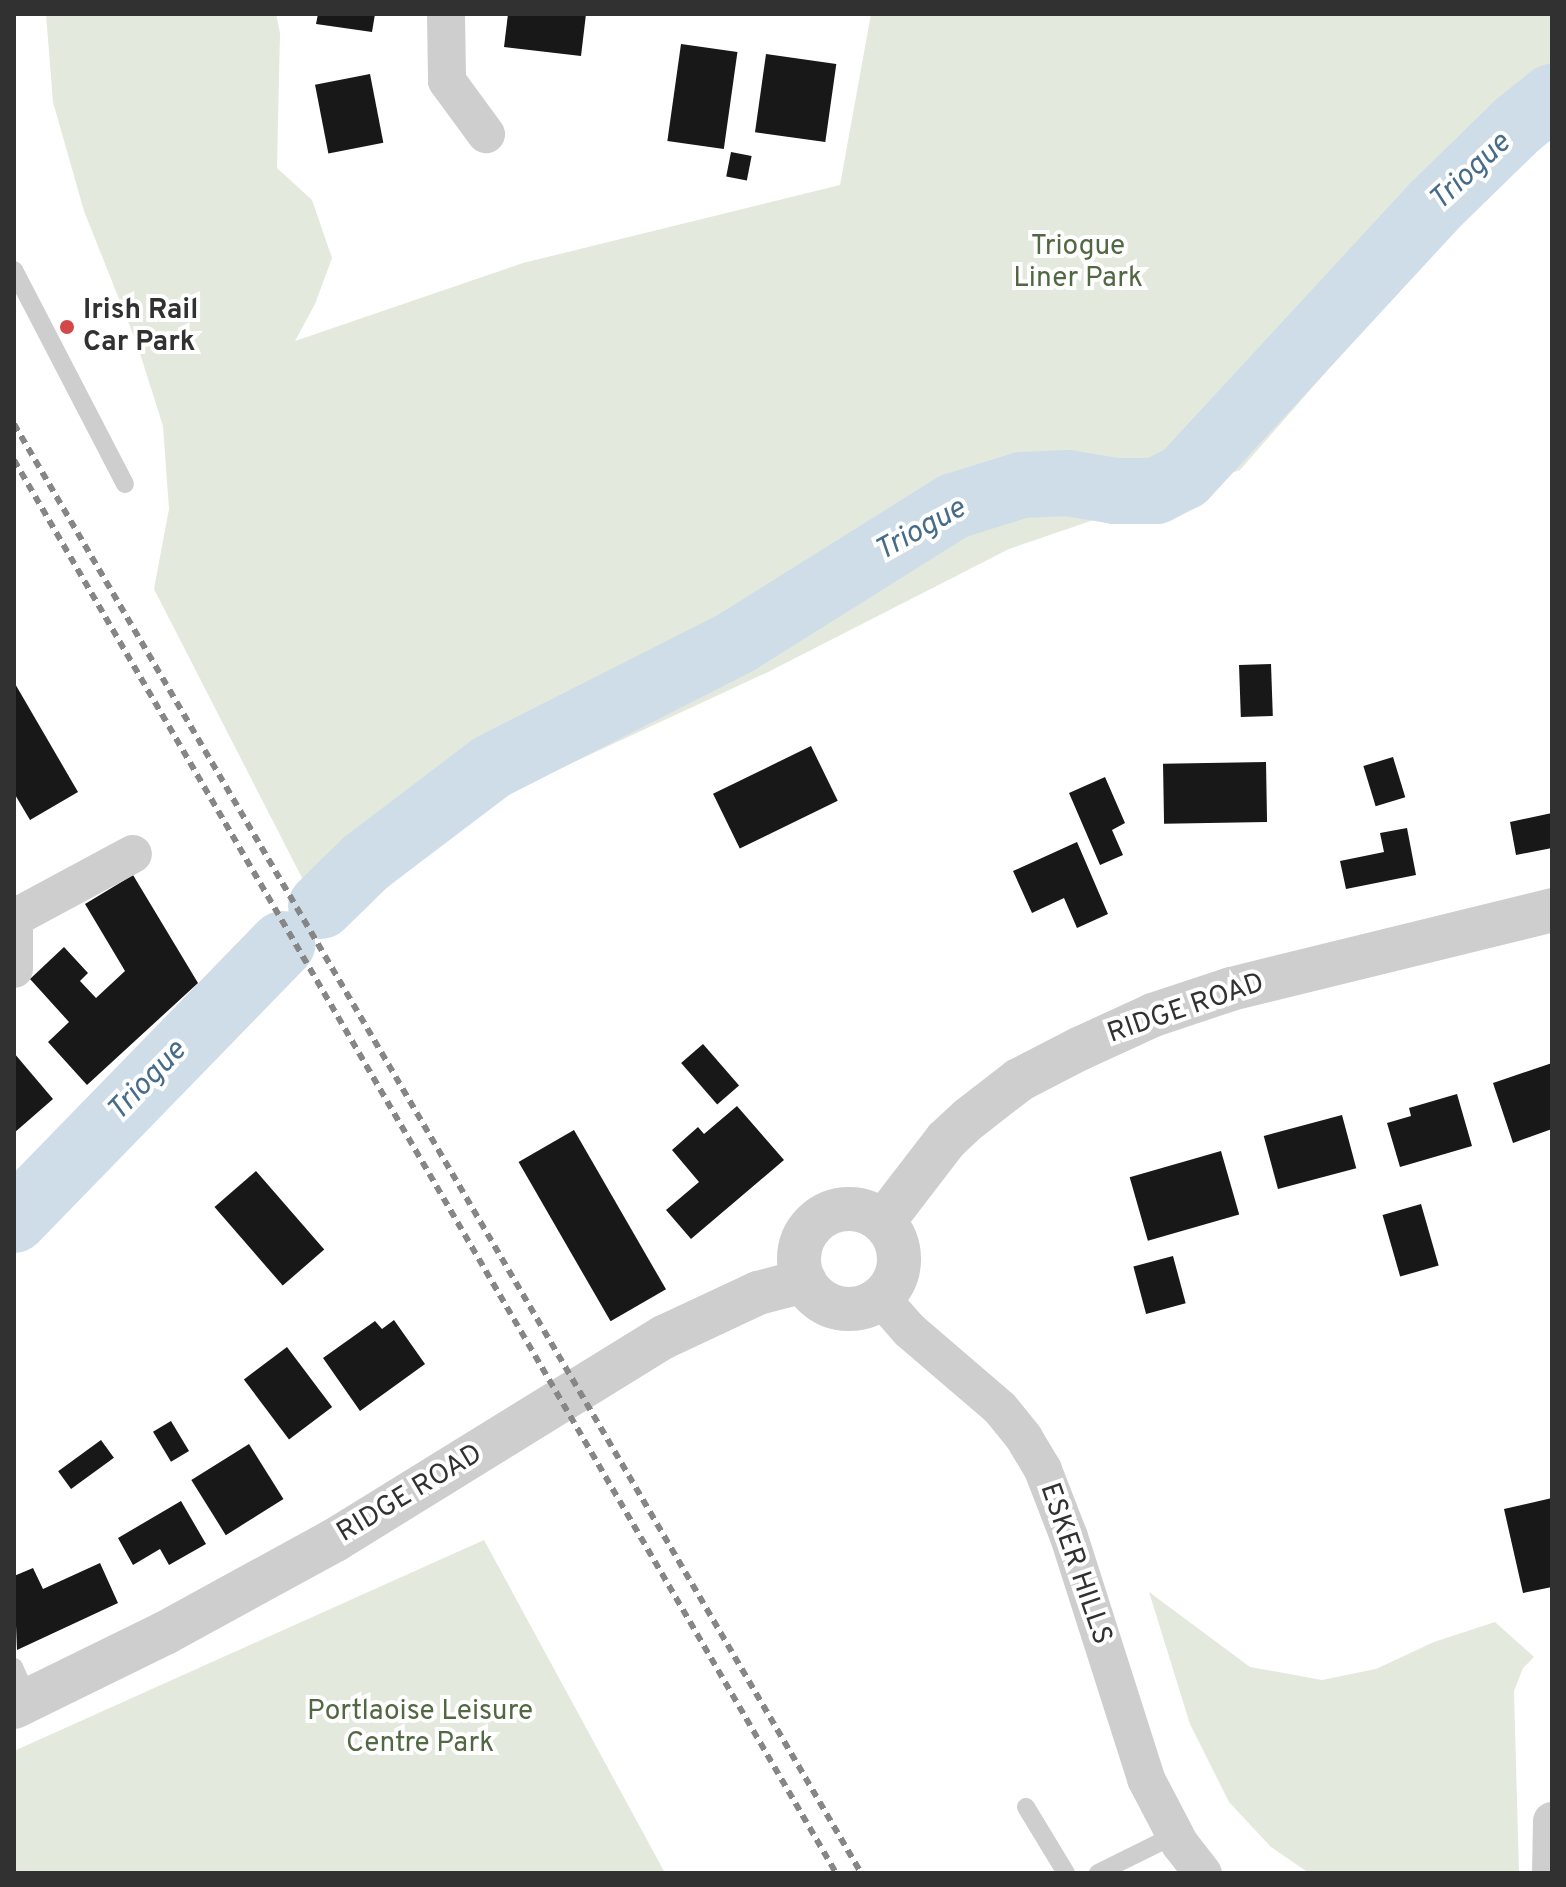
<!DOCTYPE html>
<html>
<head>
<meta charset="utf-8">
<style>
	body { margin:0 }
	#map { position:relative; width:1566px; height:1887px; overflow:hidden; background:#fff; font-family:Overpass,sans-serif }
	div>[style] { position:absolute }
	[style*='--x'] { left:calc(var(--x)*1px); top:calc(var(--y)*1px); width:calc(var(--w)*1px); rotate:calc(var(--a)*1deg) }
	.green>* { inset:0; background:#e3e9dd }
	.river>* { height:66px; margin:-33px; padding:0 33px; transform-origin:33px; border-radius:33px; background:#cfdde9 }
	.building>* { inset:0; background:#181818; transform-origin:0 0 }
	.service>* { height:18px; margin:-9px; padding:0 9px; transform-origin:9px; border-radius:9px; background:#cecece }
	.minor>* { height:38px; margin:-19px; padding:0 19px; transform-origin:19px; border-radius:19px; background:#cecece }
	.tertiary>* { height:44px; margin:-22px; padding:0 22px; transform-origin:22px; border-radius:22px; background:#cecece }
	.tertiary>.ring { margin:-22px; padding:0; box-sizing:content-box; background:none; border:44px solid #cecece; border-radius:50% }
	.rail>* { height:6px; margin-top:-3px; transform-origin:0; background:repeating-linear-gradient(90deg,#868686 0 8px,transparent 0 14px) }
	.dots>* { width:22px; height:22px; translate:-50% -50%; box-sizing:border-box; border:4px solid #fff; border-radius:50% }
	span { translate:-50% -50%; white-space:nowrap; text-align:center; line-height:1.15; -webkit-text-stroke:8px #fff; paint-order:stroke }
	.park-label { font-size:28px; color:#516842 }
	.poi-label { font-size:28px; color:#313131; font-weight:700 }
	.left { translate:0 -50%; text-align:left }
	.street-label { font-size:28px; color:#313131 }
	.water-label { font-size:30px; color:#476c8a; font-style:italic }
	.frame { position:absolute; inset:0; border:16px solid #313131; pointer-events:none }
</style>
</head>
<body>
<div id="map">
	<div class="green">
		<div style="clip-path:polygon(46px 14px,276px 14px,280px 33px,277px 168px,312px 200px,332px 258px,315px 304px,295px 341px,523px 263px,840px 185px,871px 14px,1552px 14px,1552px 114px,1240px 470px,1009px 549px,768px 672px,503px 795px,351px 885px,320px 913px,154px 589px,169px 509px,163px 426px,137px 344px,84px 211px,53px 102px)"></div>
		<div style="clip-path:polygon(484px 1540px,665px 1873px,14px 1873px,14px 1751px)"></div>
		<div style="clip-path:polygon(1149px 1592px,1250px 1667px,1322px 1680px,1376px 1669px,1434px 1642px,1495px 1622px,1534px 1657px,1523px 1668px,1514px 1691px,1519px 1873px,1309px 1873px,1271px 1847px,1229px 1802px,1190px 1724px)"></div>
	</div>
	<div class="river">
		<div style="--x:321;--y:906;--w:63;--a:-44.4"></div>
		<div style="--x:366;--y:862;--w:157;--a:-37.2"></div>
		<div style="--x:491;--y:767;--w:276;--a:-26.9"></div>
		<div style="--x:737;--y:642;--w:256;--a:-32.1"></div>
		<div style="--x:954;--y:506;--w:71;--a:-17.2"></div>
		<div style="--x:1022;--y:485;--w:46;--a:-2.5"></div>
		<div style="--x:1068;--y:483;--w:48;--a:9.7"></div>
		<div style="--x:1115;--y:491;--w:41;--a:0"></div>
		<div style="--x:1156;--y:491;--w:31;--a:-27"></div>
		<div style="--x:1184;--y:477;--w:367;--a:-47.3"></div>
		<div style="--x:1433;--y:207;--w:117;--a:-44.3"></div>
		<div style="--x:1517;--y:125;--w:45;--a:-38.7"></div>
		<div style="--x:14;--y:1220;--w:385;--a:-45.8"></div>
	</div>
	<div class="building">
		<div style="clip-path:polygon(318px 14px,375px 14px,372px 32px,316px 24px)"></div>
		<div style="clip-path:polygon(508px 14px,586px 14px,581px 56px,504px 47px)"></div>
		<div style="left:681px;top:44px;width:57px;height:98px;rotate:8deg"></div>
		<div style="left:766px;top:54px;width:71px;height:79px;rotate:8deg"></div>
		<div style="left:370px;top:74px;width:70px;height:56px;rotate:79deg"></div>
		<div style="left:731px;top:152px;width:21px;height:25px;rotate:11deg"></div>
		<div style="left:1271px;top:664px;width:52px;height:32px;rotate:88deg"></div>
		<div style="clip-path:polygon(14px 682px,78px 792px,30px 820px,14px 793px)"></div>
		<div style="left:811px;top:746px;width:61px;height:109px;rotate:64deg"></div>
		<div style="left:1393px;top:757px;width:42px;height:31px;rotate:73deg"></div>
		<div style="left:1266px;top:762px;width:60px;height:103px;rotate:89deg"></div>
		<div style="clip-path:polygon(1105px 777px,1125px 823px,1112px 830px,1123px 855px,1100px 865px,1069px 793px)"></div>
		<div style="clip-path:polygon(1552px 813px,1552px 848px,1516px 855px,1510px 822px)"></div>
		<div style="clip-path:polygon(1407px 828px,1416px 875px,1346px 889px,1340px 861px,1384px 852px,1380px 833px)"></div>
		<div style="clip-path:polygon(1077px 842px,1108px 914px,1077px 928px,1064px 898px,1032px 913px,1013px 871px)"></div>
		<div style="clip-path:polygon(133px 875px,198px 983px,87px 1085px,48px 1042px,69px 1022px,30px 979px,64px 947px,88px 973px,80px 981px,96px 998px,125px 971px,85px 904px)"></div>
		<div style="left:703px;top:1044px;width:55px;height:29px;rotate:49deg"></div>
		<div style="clip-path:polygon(14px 1053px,53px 1099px,14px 1133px)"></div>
		<div style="clip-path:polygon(1552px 1063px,1552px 1129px,1513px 1143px,1493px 1083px)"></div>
		<div style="clip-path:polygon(1457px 1094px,1472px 1146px,1400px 1167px,1387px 1123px,1411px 1116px,1409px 1108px)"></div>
		<div style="clip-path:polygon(737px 1106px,784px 1160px,691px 1239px,666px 1210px,699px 1182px,672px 1150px,698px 1127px,704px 1134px)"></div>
		<div style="left:1342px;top:1115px;width:55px;height:81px;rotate:75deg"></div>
		<div style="left:574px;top:1130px;width:184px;height:64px;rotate:60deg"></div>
		<div style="left:1221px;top:1151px;width:66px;height:95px;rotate:74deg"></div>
		<div style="left:256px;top:1171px;width:104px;height:55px;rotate:49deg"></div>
		<div style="left:1421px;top:1204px;width:64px;height:40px;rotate:74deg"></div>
		<div style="left:1173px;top:1256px;width:49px;height:41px;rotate:75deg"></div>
		<div style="clip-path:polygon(394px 1320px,425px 1364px,360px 1411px,323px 1358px,375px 1321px,382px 1329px)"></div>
		<div style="left:287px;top:1347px;width:75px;height:54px;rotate:53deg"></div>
		<div style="left:171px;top:1421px;width:35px;height:21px;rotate:59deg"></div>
		<div style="left:101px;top:1440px;width:22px;height:53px;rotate:54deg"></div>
		<div style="left:249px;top:1444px;width:65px;height:68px;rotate:58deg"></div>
		<div style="clip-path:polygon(1552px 1498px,1552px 1587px,1523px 1593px,1504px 1509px)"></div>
		<div style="clip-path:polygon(181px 1501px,206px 1544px,169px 1565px,160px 1549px,133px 1565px,118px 1538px)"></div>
		<div style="clip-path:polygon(100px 1563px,118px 1603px,17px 1650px,14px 1576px,33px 1568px,43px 1589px)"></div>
	</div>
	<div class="service">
		<div style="--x:14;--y:270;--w:241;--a:62.6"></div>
		<div style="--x:14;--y:1667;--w:37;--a:66"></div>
		<div style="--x:1026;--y:1807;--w:77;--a:58.8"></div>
		<div style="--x:1098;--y:1873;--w:86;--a:-26.3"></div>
	</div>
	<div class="minor">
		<div style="--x:446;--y:14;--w:67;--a:89.1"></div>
		<div style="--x:447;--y:81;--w:66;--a:53.7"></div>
		<div style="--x:14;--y:917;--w:52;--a:90"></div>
		<div style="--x:14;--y:918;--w:135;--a:-28.3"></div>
		<div style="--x:881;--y:1298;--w:43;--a:48.8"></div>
		<div style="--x:909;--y:1330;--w:120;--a:40.6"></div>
		<div style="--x:1000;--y:1408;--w:38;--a:51"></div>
		<div style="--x:1024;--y:1438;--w:37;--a:59"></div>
		<div style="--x:1043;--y:1470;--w:72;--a:68.8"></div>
		<div style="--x:1069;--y:1537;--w:254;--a:72.3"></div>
		<div style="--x:1146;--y:1779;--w:73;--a:62.4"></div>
		<div style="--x:1180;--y:1844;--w:37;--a:52"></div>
		<div style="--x:1551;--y:1873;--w:52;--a:-88.9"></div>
	</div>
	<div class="tertiary">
		<div class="ring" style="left:799px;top:1209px;width:56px;height:56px"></div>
		<div style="--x:883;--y:1222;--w:103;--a:-52.5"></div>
		<div style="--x:946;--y:1140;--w:33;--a:-43"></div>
		<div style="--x:970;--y:1118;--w:62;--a:-37.8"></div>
		<div style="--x:1019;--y:1080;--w:68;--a:-27.3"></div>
		<div style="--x:1079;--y:1049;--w:81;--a:-24.7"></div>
		<div style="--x:1153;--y:1015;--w:82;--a:-18.4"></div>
		<div style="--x:1231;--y:989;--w:331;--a:-13.8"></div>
		<div style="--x:14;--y:1707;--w:168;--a:-26.1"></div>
		<div style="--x:165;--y:1633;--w:194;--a:-28.7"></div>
		<div style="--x:335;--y:1540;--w:387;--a:-31.7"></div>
		<div style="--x:664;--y:1337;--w:104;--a:-25.1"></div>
		<div style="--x:758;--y:1293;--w:48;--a:-14.6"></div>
	</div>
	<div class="rail">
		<div style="--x:14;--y:424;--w:1678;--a:59.69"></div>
		<div style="--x:14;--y:460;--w:1635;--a:59.81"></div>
	</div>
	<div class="dots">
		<div style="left:67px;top:327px;background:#d34849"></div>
	</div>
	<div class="park-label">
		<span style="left:1078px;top:263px">Triogue<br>Liner Park</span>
		<span style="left:420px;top:1728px">Portlaoise Leisure<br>Centre Park</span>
	</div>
	<div class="poi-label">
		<span class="left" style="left:83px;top:327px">Irish Rail<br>Car Park</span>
	</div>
	<div class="street-label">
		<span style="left:1186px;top:1009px;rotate:-19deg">RIDGE ROAD</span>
		<span style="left:410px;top:1494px;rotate:-31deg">RIDGE ROAD</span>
		<span style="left:1075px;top:1564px;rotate:71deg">ESKER HILLS</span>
	</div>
	<div class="water-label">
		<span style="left:1471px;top:173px;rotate:-43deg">Triogue</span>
		<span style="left:921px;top:531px;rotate:-29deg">Triogue</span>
		<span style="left:148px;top:1082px;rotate:-46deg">Triogue</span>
	</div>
	<div class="frame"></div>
</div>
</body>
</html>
